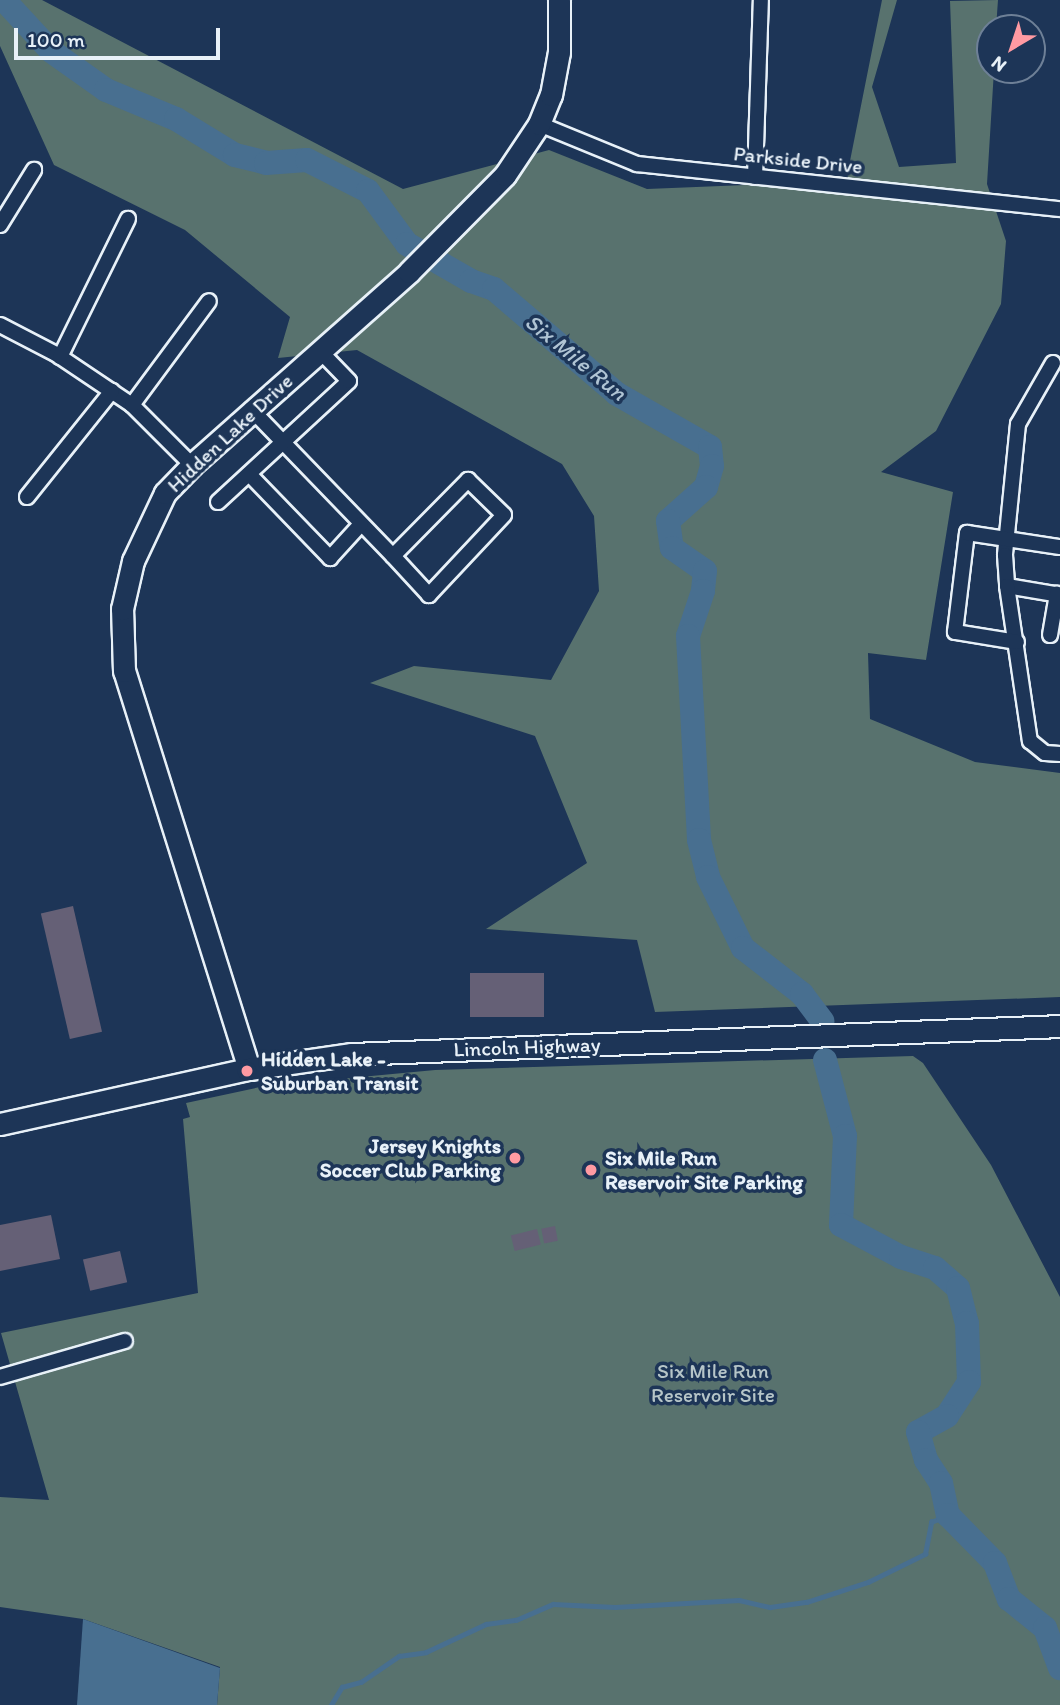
<!DOCTYPE html>
<html>
<head>
<meta charset="utf-8">
<style>
	body { margin:0 }
	#map { position:relative; width:1060px; height:1705px; overflow:hidden; background:#1d3557; font-family:Itim,sans-serif }
	div>[style] { position:absolute }
	[style*='--x'] { left:calc(var(--x)*1px); top:calc(var(--y)*1px); width:calc(var(--w)*1px); rotate:calc(var(--a)*1deg) }
	.green>* { inset:0; background:#58726e }
	.water>* { inset:0; background:#486f90 }
	.stream>* { height:4.5px; margin:-2.25px; padding:0 2.25px; transform-origin:2.25px; border-radius:2.25px; background:#486f90 }
	.river>* { height:24px; margin:-12px; padding:0 12px; transform-origin:12px; border-radius:12px; background:#486f90 }
	.building>* { inset:0; background:#656076; transform-origin:0 0 }
	.roads { filter:drop-shadow(2px 0 #e8f1f8) drop-shadow(-2px 0 #e8f1f8) drop-shadow(0 2px #e8f1f8) drop-shadow(0 -2px #e8f1f8) }
	.street>* { height:14px; margin:-7px; padding:0 7px; transform-origin:7px; border-radius:7px; background:#1d3557 }
	.secondary>* { height:21px; margin:-10.5px; padding:0 10.5px; transform-origin:10.5px; border-radius:10.5px; background:#1d3557 }
	.dots>* { width:19px; height:19px; translate:-50% -50%; box-sizing:border-box; border:4px solid #1d3557; border-radius:50% }
	span { translate:-50% -50%; white-space:nowrap; text-align:center; line-height:1.15; -webkit-text-stroke:7px #1d3557; paint-order:stroke }
	.street-label { font-size:21px; color:#e8f1f8 }
	.poi-label { font-size:21px; color:#e8f1f8; font-weight:700 }
	.left { translate:0 -50%; text-align:left }
	.right { translate:-100% -50%; text-align:right }
	.park-label { font-size:21px; color:#b6c5c8 }
	.water-label { font-size:23px; color:#b0c4d4; font-style:italic }
	.north { position:absolute; left:976px; top:14px; width:70px; height:70px; box-sizing:border-box; background:#1d3557; border:2px solid #6e8097; border-radius:50%; rotate:219deg; font-size:19px; font-weight:700; line-height:28px; text-align:center; color:#e8f1f8 }
	.north::after { content:''; display:block; margin:auto; width:24px; height:32px; background:#ff9aa2; clip-path:polygon(50% 0,100% 100%,50% 72%,0 100%) }
	.scale { position:absolute; left:14px; top:28px; width:206px; height:32px; box-sizing:border-box; border:4px solid #e8f1f8; border-top:0; padding-left:9px; font-size:21px; line-height:24px; white-space:nowrap; color:#e8f1f8; -webkit-text-stroke:5px #1d3557; paint-order:stroke }
</style>
</head>
<body>
<div id="map">
	<div class="green">
		<div style="clip-path:polygon(0 0,42px 0,403px 189px,549px 150px,647px 189px,846px 181px,882px 0,897px 0,872px 87px,899px 167px,956px 163px,950px 1px,998px 0,996px 28px,990px 28px,990px 70px,994px 70px,987px 184px,1006px 241px,1001px 304px,936px 431px,881px 472px,953px 492px,926px 660px,868px 653px,870px 719px,975px 762px,1060px 773px,1060px 997px,655px 1012px,637px 940px,486px 929px,587px 863px,535px 736px,370px 683px,414px 666px,551px 680px,599px 591px,594px 516px,562px 464px,357px 350px,278px 358px,290px 317px,185px 230px,54px 165px,0 46px)"></div>
		<div style="clip-path:polygon(913px 1056px,923px 1063px,991px 1165px,1060px 1297px,1060px 1705px,217px 1705px,220px 1667px,83px 1619px,0 1607px,0 1497px,49px 1500px,1px 1333px,198px 1293px,183px 1119px,190px 1117px,186px 1103px,265px 1086px,435px 1070px)"></div>
	</div>
	<div class="water">
		<div style="clip-path:polygon(83px 1619px,220px 1668px,217px 1705px,77px 1705px)"></div>
	</div>
	<div class="stream">
		<div style="--x:331;--y:1705;--w:21;--a:-59"></div>
		<div style="--x:342;--y:1687;--w:20;--a:-15"></div>
		<div style="--x:361;--y:1682;--w:46;--a:-34.4"></div>
		<div style="--x:399;--y:1656;--w:27;--a:-8"></div>
		<div style="--x:426;--y:1652;--w:66;--a:-25"></div>
		<div style="--x:486;--y:1624;--w:30;--a:-8"></div>
		<div style="--x:516;--y:1620;--w:40;--a:-23.4"></div>
		<div style="--x:553;--y:1604;--w:62;--a:2.8"></div>
		<div style="--x:615;--y:1607;--w:124;--a:-3.2"></div>
		<div style="--x:739;--y:1600;--w:32;--a:13"></div>
		<div style="--x:770;--y:1607;--w:37;--a:-8"></div>
		<div style="--x:807;--y:1602;--w:64;--a:-18.2"></div>
		<div style="--x:868;--y:1582;--w:64;--a:-26.2"></div>
		<div style="--x:925;--y:1554;--w:33;--a:-79"></div>
		<div style="--x:931;--y:1522;--w:18;--a:-22"></div>
	</div>
	<div class="river">
		<div style="--x:4;--y:0;--w:69;--a:47.3"></div>
		<div style="--x:51;--y:51;--w:67;--a:35.3"></div>
		<div style="--x:106;--y:90;--w:76;--a:22.5"></div>
		<div style="--x:176;--y:119;--w:69;--a:31.4"></div>
		<div style="--x:235;--y:155;--w:32;--a:14"></div>
		<div style="--x:266;--y:163;--w:41;--a:-4.2"></div>
		<div style="--x:307;--y:160;--w:68;--a:26.9"></div>
		<div style="--x:368;--y:191;--w:66;--a:53.7"></div>
		<div style="--x:407;--y:244;--w:74;--a:30"></div>
		<div style="--x:471;--y:281;--w:24;--a:19"></div>
		<div style="--x:494;--y:289;--w:162;--a:40.5"></div>
		<div style="--x:617;--y:394;--w:107;--a:29.7"></div>
		<div style="--x:710;--y:447;--w:19;--a:84"></div>
		<div style="--x:712;--y:466;--w:22;--a:106"></div>
		<div style="--x:706;--y:487;--w:51;--a:138.2"></div>
		<div style="--x:668;--y:521;--w:27;--a:82"></div>
		<div style="--x:672;--y:548;--w:40;--a:34.9"></div>
		<div style="--x:705;--y:571;--w:20;--a:96"></div>
		<div style="--x:703;--y:591;--w:47;--a:108.4"></div>
		<div style="--x:688;--y:636;--w:204;--a:86.9"></div>
		<div style="--x:699;--y:840;--w:38;--a:76"></div>
		<div style="--x:708;--y:877;--w:79;--a:63.8"></div>
		<div style="--x:743;--y:948;--w:75;--a:37.9"></div>
		<div style="--x:802;--y:994;--w:34;--a:53"></div>
		<div style="--x:825;--y:1060;--w:79;--a:75.3"></div>
		<div style="--x:845;--y:1136;--w:89;--a:92.6"></div>
		<div style="--x:841;--y:1225;--w:68;--a:28.1"></div>
		<div style="--x:901;--y:1257;--w:36;--a:18"></div>
		<div style="--x:935;--y:1268;--w:30;--a:41"></div>
		<div style="--x:958;--y:1288;--w:36;--a:76"></div>
		<div style="--x:967;--y:1323;--w:59;--a:88.1"></div>
		<div style="--x:969;--y:1382;--w:40;--a:122.9"></div>
		<div style="--x:947;--y:1416;--w:33;--a:151"></div>
		<div style="--x:918;--y:1432;--w:29;--a:74"></div>
		<div style="--x:926;--y:1460;--w:27;--a:57"></div>
		<div style="--x:941;--y:1483;--w:33;--a:78"></div>
		<div style="--x:948;--y:1515;--w:67;--a:45.6"></div>
		<div style="--x:995;--y:1563;--w:39;--a:69"></div>
		<div style="--x:1009;--y:1599;--w:46;--a:38.9"></div>
		<div style="--x:1045;--y:1628;--w:43;--a:69.4"></div>
	</div>
	<div class="building">
		<div style="left:73px;top:906px;width:129px;height:33px;rotate:77deg"></div>
		<div style="left:470px;top:973px;width:74px;height:44px"></div>
		<div style="clip-path:polygon(51px 1215px,60px 1259px,0 1271px,0 1225px)"></div>
		<div style="left:555px;top:1226px;width:15px;height:14px;rotate:79deg"></div>
		<div style="left:537px;top:1229px;width:16px;height:27px;rotate:76deg"></div>
		<div style="left:120px;top:1251px;width:32px;height:38px;rotate:77deg"></div>
	</div>
	<div class="roads">
		<div class="street">
			<div style="--x:539;--y:124;--w:106;--a:22.2"></div>
			<div style="--x:637;--y:164;--w:425;--a:6.1"></div>
			<div style="--x:755;--y:177;--w:177;--a:-88.1"></div>
			<div style="--x:0;--y:225;--w:65;--a:-58.3"></div>
			<div style="--x:0;--y:325;--w:63;--a:27.4"></div>
			<div style="--x:56;--y:354;--w:92;--a:33.9"></div>
			<div style="--x:132;--y:405;--w:85;--a:45"></div>
			<div style="--x:60;--y:357;--w:154;--a:-63.8"></div>
			<div style="--x:1053;--y:363;--w:70;--a:119.8"></div>
			<div style="--x:1018;--y:424;--w:132;--a:95.7"></div>
			<div style="--x:1005;--y:555;--w:31;--a:86"></div>
			<div style="--x:1007;--y:586;--w:54;--a:9.6"></div>
			<div style="--x:132;--y:405;--w:129;--a:-53.5"></div>
			<div style="--x:251;--y:409;--w:204;--a:46"></div>
			<div style="--x:249;--y:474;--w:117;--a:46"></div>
			<div style="--x:330;--y:558;--w:46;--a:-47.6"></div>
			<div style="--x:468;--y:480;--w:50;--a:44.2"></div>
			<div style="--x:504;--y:515;--w:110;--a:133.2"></div>
			<div style="--x:429;--y:595;--w:53;--a:-132.7"></div>
			<div style="--x:393;--y:556;--w:107;--a:-45.4"></div>
			<div style="--x:27;--y:497;--w:136;--a:-51.3"></div>
			<div style="--x:218;--y:502;--w:178;--a:-42.7"></div>
			<div style="--x:349;--y:381;--w:42;--a:-134"></div>
			<div style="--x:1007;--y:586;--w:157;--a:81.6"></div>
			<div style="--x:1030;--y:741;--w:19;--a:39"></div>
			<div style="--x:1045;--y:753;--w:15;--a:4"></div>
			<div style="--x:1050;--y:635;--w:42;--a:-80.3"></div>
			<div style="--x:1017;--y:642;--w:63;--a:-170.8"></div>
			<div style="--x:955;--y:632;--w:100;--a:-83.1"></div>
			<div style="--x:967;--y:533;--w:94;--a:8.6"></div>
			<div style="--x:0;--y:1377;--w:130;--a:-16.1"></div>
		</div>
		<div class="secondary">
			<div style="--x:249;--y:1069;--w:417;--a:-107.4"></div>
			<div style="--x:124;--y:671;--w:62;--a:-91.8"></div>
			<div style="--x:122;--y:609;--w:49;--a:-77.1"></div>
			<div style="--x:133;--y:561;--w:75;--a:-64.8"></div>
			<div style="--x:165;--y:493;--w:39;--a:-46"></div>
			<div style="--x:192;--y:465;--w:290;--a:-41.6"></div>
			<div style="--x:409;--y:272;--w:136;--a:-45.3"></div>
			<div style="--x:505;--y:175;--w:61;--a:-56.3"></div>
			<div style="--x:539;--y:124;--w:31;--a:-68"></div>
			<div style="--x:551;--y:95;--w:44;--a:-79.5"></div>
			<div style="--x:559;--y:52;--w:52;--a:-90"></div>
			<div style="--x:0;--y:1124;--w:255;--a:-12.5"></div>
			<div style="--x:249;--y:1069;--w:104;--a:-8.3"></div>
			<div style="--x:352;--y:1054;--w:709;--a:-2.26"></div>
		</div>
	</div>
	<div class="dots">
		<div style="left:247px;top:1071px;background:#ff9aa2"></div>
		<div style="left:515px;top:1158px;background:#ff9aa2"></div>
		<div style="left:591px;top:1170px;background:#ff9aa2"></div>
	</div>
	<div class="street-label">
		<span style="left:798px;top:160px;rotate:6deg">Parkside Drive</span>
		<span style="left:230px;top:433px;rotate:-43deg">Hidden Lake Drive</span>
		<span style="left:527px;top:1047px;rotate:-2deg">Lincoln Highway</span>
	</div>
	<div class="poi-label">
		<span class="left" style="left:261px;top:1071px">Hidden Lake -<br>Suburban Transit</span>
		<span class="right" style="left:501px;top:1158px">Jersey Knights<br>Soccer Club Parking</span>
		<span class="left" style="left:605px;top:1170px">Six Mile Run<br>Reservoir Site Parking</span>
	</div>
	<div class="park-label">
		<span style="left:713px;top:1383px">Six Mile Run<br>Reservoir Site</span>
	</div>
	<div class="water-label">
		<span style="left:576px;top:357px;rotate:39deg">Six Mile Run</span>
	</div>
	<div class="north">N</div>
	<div class="scale">100 m</div>
</div>
</body>
</html>
